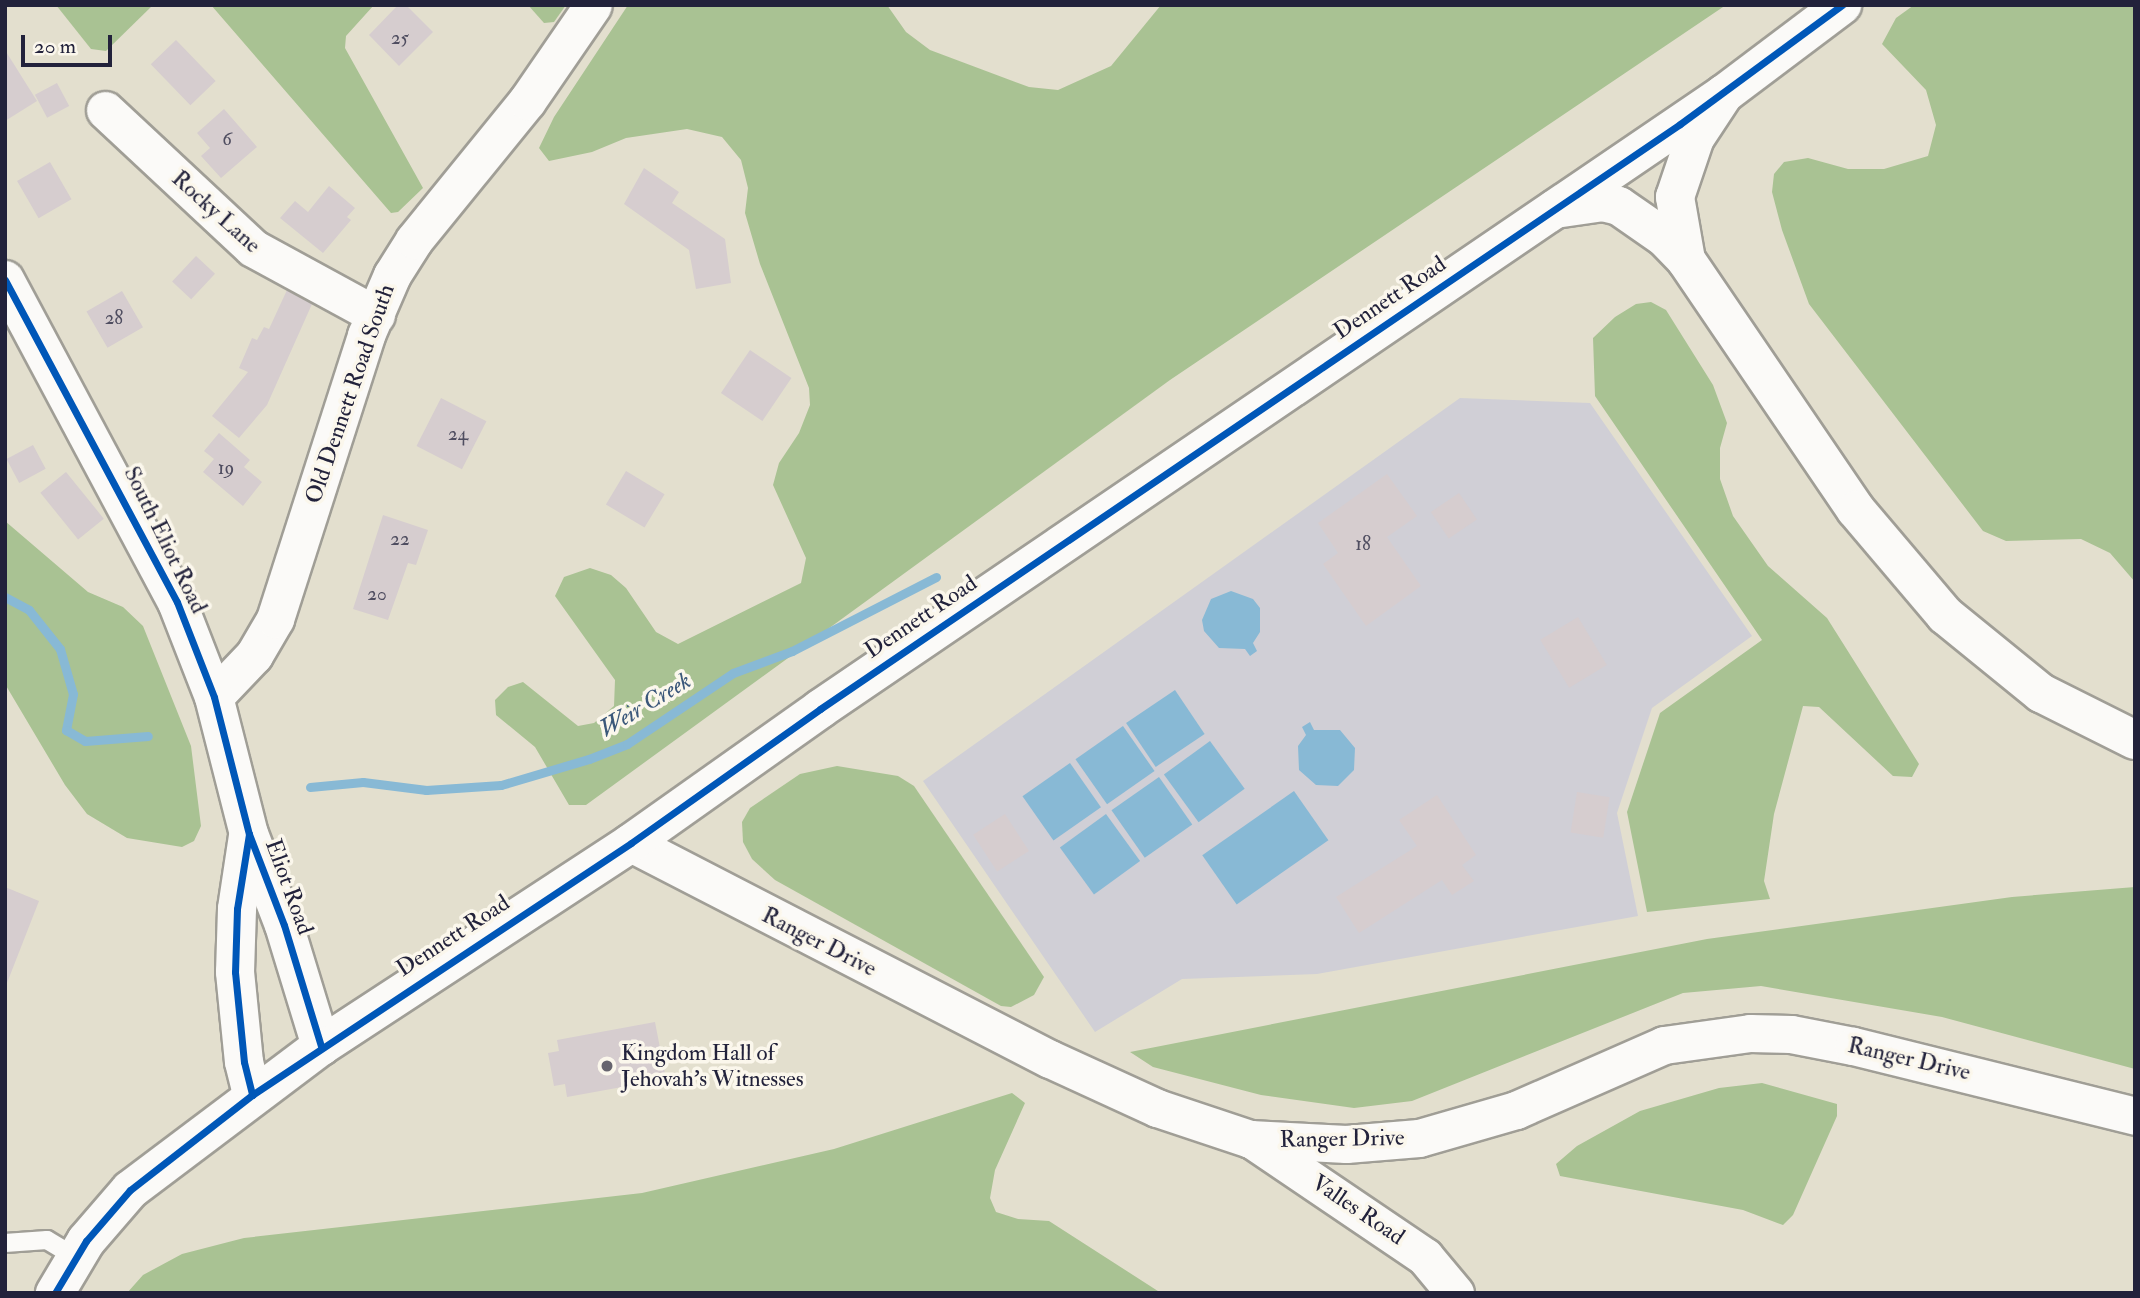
<!DOCTYPE html>
<html>
<head>
<meta charset="utf-8">
<style>
	body { margin:0 }
	#map { position:relative; width:2140px; height:1298px; overflow:hidden; background:#e3dfce; font-family:"IM FELL Double Pica",serif }
	div>[style] { position:absolute }
	[style*='--x'] { left:calc(var(--x)*1px); top:calc(var(--y)*1px); width:calc(var(--w)*1px); rotate:calc(var(--a)*1deg) }
	.industrial>* { inset:0; background:#d0cfd6 }
	.forest>* { inset:0; background:#a9c293 }
	.water>* { inset:0; background:#88b9d5; transform-origin:0 0 }
	.stream>* { height:9px; margin:-4.5px; padding:0 4.5px; transform-origin:4.5px; border-radius:4.5px; background:#88b9d5 }
	.building>* { inset:0; background:#d6cdcf; transform-origin:0 0 }
	.roads { filter:drop-shadow(2px 0 #a09e96) drop-shadow(-2px 0 #a09e96) drop-shadow(0 2px #a09e96) drop-shadow(0 -2px #a09e96) }
	.service>* { height:18px; margin:-9px; padding:0 9px; transform-origin:9px; border-radius:9px; background:#fbfaf8 }
	.minor>* { height:37px; margin:-18.5px; padding:0 18.5px; transform-origin:18.5px; border-radius:18.5px; background:#fbfaf8 }
	.tertiary>* { height:38px; margin:-19px; padding:0 19px; transform-origin:19px; border-radius:19px; background:#fbfaf8 }
	.secondary>* { height:38px; margin:-19px; padding:0 19px; transform-origin:19px; border-radius:19px; background:#fbfaf8 }
	.motorway>* { height:38px; margin:-19px; padding:0 19px; transform-origin:19px; border-radius:19px; background:#fbfaf8 }
	.cycleway>* { height:7px; margin:-3.5px; padding:0 3.5px; transform-origin:3.5px; border-radius:3.5px; background:#0057b8 }
	.dots>* { width:19px; height:19px; translate:-50% -50%; box-sizing:border-box; border:4px solid #fbf7ec; border-radius:50% }
	span { translate:-50% -50%; white-space:nowrap; text-align:center; line-height:1.15; -webkit-text-stroke:7px #fbf7ec; paint-order:stroke }
	.number-label { font-size:19px; color:#4f4d60 }
	.number-label span { -webkit-text-stroke-width:0 }
	.street-label { font-size:23px; color:#22223b }
	.poi-label { font-size:23px; color:#22223b }
	.left { translate:0 -50%; text-align:left }
	.water-label { font-size:24px; color:#3b587a; font-style:italic }
	.frame { position:absolute; inset:0; border:7px solid #22223b; pointer-events:none }
	.scale { position:absolute; left:21px; top:35px; width:91px; height:32px; box-sizing:border-box; border:4px solid #22223b; border-top:0; padding-left:9px; font-size:21px; line-height:24px; white-space:nowrap; color:#22223b; -webkit-text-stroke:5px #fbf7ec; paint-order:stroke }
</style>
</head>
<body>
<div id="map">
	<div class="industrial">
		<div style="clip-path:polygon(1460px 398px,1590px 403px,1752px 636px,1652px 708px,1617px 813px,1638px 916px,1317px 974px,1182px 979px,1095px 1032px,923px 781px)"></div>
	</div>
	<div class="forest">
		<div style="clip-path:polygon(56px 5px,153px 5px,106px 51px,91px 49px)"></div>
		<div style="clip-path:polygon(211px 5px,374px 5px,346px 36px,345px 48px,423px 188px,398px 212px,391px 213px)"></div>
		<div style="clip-path:polygon(528px 5px,566px 5px,554px 22px,544px 23px)"></div>
		<div style="clip-path:polygon(628px 5px,887px 5px,906px 32px,930px 50px,1029px 87px,1058px 90px,1111px 66px,1161px 5px,1726px 5px,1170px 380px,586px 805px,569px 805px,535px 747px,496px 715px,495px 700px,508px 687px,523px 682px,578px 726px,594px 723px,614px 706px,615px 680px,555px 596px,564px 577px,590px 568px,611px 575px,626px 588px,656px 632px,678px 644px,801px 583px,806px 558px,773px 485px,779px 463px,799px 433px,810px 405px,809px 388px,760px 264px,745px 213px,748px 188px,741px 160px,722px 137px,687px 129px,626px 138px,592px 152px,549px 161px,539px 148px,554px 117px)"></div>
		<div style="clip-path:polygon(1914px 5px,2135px 5px,2135px 582px,2110px 553px,2081px 539px,2006px 541px,1983px 531px,1809px 304px,1782px 230px,1772px 192px,1774px 174px,1784px 162px,1808px 158px,1848px 169px,1884px 169px,1928px 156px,1936px 125px,1926px 90px,1882px 44px,1896px 18px)"></div>
		<div style="clip-path:polygon(1651px 302px,1666px 310px,1713px 385px,1727px 423px,1720px 448px,1720px 479px,1733px 516px,1768px 566px,1827px 618px,1919px 764px,1912px 777px,1893px 776px,1819px 707px,1803px 706px,1774px 814px,1764px 881px,1770px 899px,1647px 912px,1627px 812px,1660px 713px,1762px 640px,1595px 396px,1593px 338px,1615px 317px,1636px 304px)"></div>
		<div style="clip-path:polygon(5px 521px,88px 592px,123px 607px,143px 626px,191px 746px,201px 826px,194px 841px,182px 847px,127px 838px,87px 814px,65px 785px,5px 684px)"></div>
		<div style="clip-path:polygon(837px 766px,898px 776px,914px 786px,1044px 977px,1034px 995px,1011px 1007px,1001px 1006px,775px 880px,752px 859px,743px 842px,742px 822px,750px 808px,800px 774px)"></div>
		<div style="clip-path:polygon(2135px 887px,2135px 1069px,1942px 1017px,1761px 986px,1683px 993px,1412px 1101px,1354px 1108px,1261px 1095px,1153px 1067px,1130px 1052px,1707px 939px,2012px 897px)"></div>
		<div style="clip-path:polygon(1762px 1083px,1837px 1104px,1837px 1116px,1793px 1215px,1783px 1225px,1743px 1210px,1560px 1176px,1556px 1164px,1577px 1146px,1640px 1111px,1719px 1088px)"></div>
		<div style="clip-path:polygon(1012px 1093px,1025px 1103px,995px 1170px,990px 1198px,996px 1212px,1018px 1219px,1049px 1221px,1161px 1293px,127px 1293px,143px 1275px,182px 1254px,244px 1238px,642px 1193px,834px 1149px)"></div>
	</div>
	<div class="water">
		<div style="clip-path:polygon(1231px 591px,1253px 599px,1260px 608px,1260px 632px,1253px 643px,1257px 651px,1250px 656px,1245px 649px,1219px 648px,1204px 631px,1202px 620px,1211px 599px)"></div>
		<div style="left:1175px;top:690px;width:53px;height:59px;rotate:56deg"></div>
		<div style="clip-path:polygon(1310px 722px,1314px 730px,1340px 730px,1355px 748px,1354px 770px,1338px 786px,1316px 785px,1299px 770px,1298px 746px,1306px 735px,1302px 727px)"></div>
		<div style="left:1123px;top:726px;width:55px;height:58px;rotate:55deg"></div>
		<div style="left:1210px;top:741px;width:59px;height:57px;rotate:54deg"></div>
		<div style="left:1070px;top:763px;width:54px;height:58px;rotate:55deg"></div>
		<div style="left:1159px;top:777px;width:58px;height:58px;rotate:55deg"></div>
		<div style="left:1294px;top:791px;width:60px;height:112px;rotate:55deg"></div>
		<div style="left:1106px;top:814px;width:58px;height:57px;rotate:54deg"></div>
	</div>
	<div class="stream">
		<div style="--x:5;--y:597;--w:27;--a:28"></div>
		<div style="--x:29;--y:610;--w:50;--a:51.5"></div>
		<div style="--x:60;--y:649;--w:47;--a:73.9"></div>
		<div style="--x:73;--y:694;--w:37;--a:101"></div>
		<div style="--x:66;--y:730;--w:22;--a:30"></div>
		<div style="--x:85;--y:741;--w:63;--a:-4.5"></div>
		<div style="--x:310;--y:787;--w:53;--a:-5.4"></div>
		<div style="--x:363;--y:782;--w:64;--a:7.2"></div>
		<div style="--x:426;--y:790;--w:75;--a:-3.8"></div>
		<div style="--x:501;--y:785;--w:92;--a:-16.5"></div>
		<div style="--x:589;--y:759;--w:41;--a:-21.5"></div>
		<div style="--x:627;--y:744;--w:128;--a:-33.8"></div>
		<div style="--x:733;--y:673;--w:63;--a:-20.4"></div>
		<div style="--x:792;--y:651;--w:162;--a:-27.2"></div>
	</div>
	<div class="building">
		<div style="clip-path:polygon(398px 5px,406px 5px,433px 32px,399px 66px,369px 35px)"></div>
		<div style="left:176px;top:40px;width:57px;height:35px;rotate:46deg"></div>
		<div style="clip-path:polygon(5px 50px,37px 101px,5px 121px)"></div>
		<div style="left:57px;top:83px;width:26px;height:25px;rotate:62deg"></div>
		<div style="clip-path:polygon(224px 109px,257px 147px,221px 178px,201px 156px,210px 148px,197px 133px)"></div>
		<div style="left:50px;top:162px;width:43px;height:38px;rotate:60deg"></div>
		<div style="clip-path:polygon(644px 168px,679px 192px,672px 203px,725px 239px,731px 283px,696px 289px,689px 250px,624px 204px)"></div>
		<div style="clip-path:polygon(329px 186px,355px 208px,347px 217px,351px 220px,323px 253px,280px 218px,295px 201px,308px 212px)"></div>
		<div style="left:196px;top:256px;width:26px;height:35px;rotate:43deg"></div>
		<div style="clip-path:polygon(287px 290px,312px 304px,267px 405px,239px 438px,212px 416px,248px 372px,239px 368px,252px 338px,257px 340px,264px 327px,269px 329px)"></div>
		<div style="left:122px;top:291px;width:42px;height:41px;rotate:60deg"></div>
		<div style="left:750px;top:350px;width:50px;height:52px;rotate:34deg"></div>
		<div style="left:441px;top:398px;width:51px;height:54px;rotate:27deg"></div>
		<div style="clip-path:polygon(219px 433px,250px 460px,244px 467px,262px 482px,243px 506px,203px 472px,214px 459px,204px 451px)"></div>
		<div style="left:33px;top:445px;width:27px;height:30px;rotate:62deg"></div>
		<div style="left:626px;top:471px;width:45px;height:39px;rotate:31deg"></div>
		<div style="left:66px;top:472px;width:60px;height:33px;rotate:51deg"></div>
		<div style="clip-path:polygon(1387px 474px,1417px 516px,1387px 537px,1421px 586px,1366px 626px,1323px 564px,1338px 553px,1318px 523px)"></div>
		<div style="left:1459px;top:493px;width:32px;height:34px;rotate:56deg"></div>
		<div style="clip-path:polygon(383px 515px,428px 530px,416px 565px,408px 563px,388px 620px,353px 609px)"></div>
		<div style="left:1578px;top:617px;width:56px;height:44px;rotate:59deg"></div>
		<div style="left:1577px;top:792px;width:33px;height:41px;rotate:9deg"></div>
		<div style="clip-path:polygon(1437px 795px,1476px 855px,1462px 865px,1474px 881px,1452px 895px,1442px 880px,1359px 933px,1336px 897px,1417px 846px,1399px 820px)"></div>
		<div style="left:1005px;top:814px;width:44px;height:38px;rotate:57deg"></div>
		<div style="clip-path:polygon(5px 887px,39px 901px,7px 983px,5px 983px)"></div>
		<div style="clip-path:polygon(655px 1022px,666px 1079px,567px 1097px,565px 1084px,554px 1086px,548px 1053px,559px 1051px,557px 1040px)"></div>
	</div>
	<div class="roads">
		<div class="service">
			<div style="--x:5;--y:1243;--w:42;--a:-4.1"></div>
			<div style="--x:47;--y:1240;--w:33;--a:31"></div>
		</div>
		<div class="minor">
			<div style="--x:105;--y:110;--w:202;--a:43"></div>
			<div style="--x:253;--y:248;--w:140;--a:28.6"></div>
			<div style="--x:214;--y:697;--w:58;--a:-46.4"></div>
			<div style="--x:254;--y:655;--w:42;--a:-59.7"></div>
			<div style="--x:275;--y:619;--w:298;--a:-72.2"></div>
			<div style="--x:366;--y:335;--w:65;--a:-66.6"></div>
			<div style="--x:392;--y:275;--w:41;--a:-57.8"></div>
			<div style="--x:414;--y:240;--w:179;--a:-50.9"></div>
			<div style="--x:527;--y:101;--w:116;--a:-55.5"></div>
			<div style="--x:631;--y:843;--w:471;--a:27.3"></div>
			<div style="--x:1050;--y:1059;--w:118;--a:24.6"></div>
			<div style="--x:1157;--y:1108;--w:98;--a:18.4"></div>
			<div style="--x:1250;--y:1139;--w:96;--a:3"></div>
			<div style="--x:1346;--y:1144;--w:73;--a:-4.7"></div>
			<div style="--x:1419;--y:1138;--w:101;--a:-16.1"></div>
			<div style="--x:1516;--y:1110;--w:162;--a:-23.7"></div>
			<div style="--x:1664;--y:1045;--w:87;--a:-7.9"></div>
			<div style="--x:1750;--y:1033;--w:41;--a:1.4"></div>
			<div style="--x:1791;--y:1034;--w:63;--a:11"></div>
			<div style="--x:1853;--y:1046;--w:291;--a:13.9"></div>
			<div style="--x:1251;--y:1139;--w:210;--a:34.1"></div>
			<div style="--x:1425;--y:1257;--w:47;--a:50.2"></div>
		</div>
		<div class="tertiary">
			<div style="--x:321;--y:1046;--w:371;--a:-33.2"></div>
			<div style="--x:631;--y:843;--w:232;--a:-35.3"></div>
			<div style="--x:820;--y:709;--w:1093;--a:-34.23"></div>
			<div style="--x:1724;--y:94;--w:148;--a:-37"></div>
		</div>
		<div class="secondary">
			<div style="--x:5;--y:280;--w:365;--a:61.9"></div>
			<div style="--x:177;--y:602;--w:102;--a:68.7"></div>
			<div style="--x:214;--y:697;--w:141;--a:75.7"></div>
			<div style="--x:249;--y:834;--w:97;--a:69"></div>
			<div style="--x:284;--y:925;--w:127;--a:73"></div>
			<div style="--x:321;--y:1046;--w:239;--a:143"></div>
			<div style="--x:130;--y:1190;--w:67;--a:130.8"></div>
			<div style="--x:86;--y:1241;--w:61;--a:120.8"></div>
			<div style="--x:248;--y:836;--w:74;--a:98.6"></div>
			<div style="--x:237;--y:909;--w:63;--a:91.8"></div>
			<div style="--x:235;--y:972;--w:90;--a:84.3"></div>
			<div style="--x:244;--y:1062;--w:34;--a:76"></div>
		</div>
		<div class="motorway">
			<div style="--x:1555;--y:209;--w:49;--a:-8.3"></div>
			<div style="--x:1603;--y:202;--w:16;--a:14"></div>
			<div style="--x:1619;--y:206;--w:56;--a:34.8"></div>
			<div style="--x:1665;--y:238;--w:30;--a:46"></div>
			<div style="--x:1686;--y:260;--w:302;--a:55.8"></div>
			<div style="--x:1856;--y:510;--w:138;--a:49.7"></div>
			<div style="--x:1945;--y:615;--w:124;--a:39.1"></div>
			<div style="--x:2041;--y:693;--w:105;--a:26.6"></div>
			<div style="--x:1686;--y:260;--w:64;--a:-99.9"></div>
			<div style="--x:1675;--y:197;--w:62;--a:-71.3"></div>
			<div style="--x:1695;--y:138;--w:53;--a:-56.6"></div>
		</div>
	</div>
	<div class="cycleway">
		<div style="--x:5;--y:280;--w:365;--a:61.9"></div>
		<div style="--x:177;--y:602;--w:102;--a:68.7"></div>
		<div style="--x:214;--y:697;--w:141;--a:75.7"></div>
		<div style="--x:249;--y:834;--w:97;--a:69"></div>
		<div style="--x:284;--y:925;--w:127;--a:73"></div>
		<div style="--x:249;--y:834;--w:76;--a:99.1"></div>
		<div style="--x:237;--y:909;--w:63;--a:91.8"></div>
		<div style="--x:235;--y:972;--w:90;--a:84.3"></div>
		<div style="--x:244;--y:1062;--w:34;--a:76"></div>
		<div style="--x:55;--y:1293;--w:61;--a:-59.2"></div>
		<div style="--x:86;--y:1241;--w:67;--a:-49.2"></div>
		<div style="--x:130;--y:1190;--w:155;--a:-37.9"></div>
		<div style="--x:252;--y:1095;--w:455;--a:-33.6"></div>
		<div style="--x:631;--y:843;--w:232;--a:-35.3"></div>
		<div style="--x:820;--y:709;--w:1040;--a:-34.22"></div>
		<div style="--x:1680;--y:124;--w:201;--a:-36.3"></div>
	</div>
	<div class="dots">
		<div style="left:607px;top:1066px;background:#66646e"></div>
	</div>
	<div class="number-label">
		<span style="left:400px;top:39px">25</span>
		<span style="left:227px;top:140px">6</span>
		<span style="left:114px;top:319px">28</span>
		<span style="left:458px;top:435px">24</span>
		<span style="left:226px;top:469px">19</span>
		<span style="left:400px;top:540px">22</span>
		<span style="left:1363px;top:545px">18</span>
		<span style="left:377px;top:595px">20</span>
	</div>
	<div class="street-label">
		<span style="left:216px;top:212px;rotate:42deg">Rocky Lane</span>
		<span style="left:1390px;top:298px;rotate:-34deg">Dennett Road</span>
		<span style="left:350px;top:394px;rotate:-71deg">Old Dennett Road South</span>
		<span style="left:165px;top:540px;rotate:64deg">South Eliot Road</span>
		<span style="left:921px;top:617px;rotate:-34deg">Dennett Road</span>
		<span style="left:289px;top:887px;rotate:70deg">Eliot Road</span>
		<span style="left:453px;top:936px;rotate:-33deg">Dennett Road</span>
		<span style="left:819px;top:942px;rotate:27deg">Ranger Drive</span>
		<span style="left:1909px;top:1059px;rotate:13deg">Ranger Drive</span>
		<span style="left:1342px;top:1139px;rotate:-1deg">Ranger Drive</span>
		<span style="left:1358px;top:1210px;rotate:34deg">Valles Road</span>
	</div>
	<div class="poi-label">
		<span class="left" style="left:621px;top:1066px">Kingdom Hall of<br>Jehovah’s Witnesses</span>
	</div>
	<div class="water-label">
		<span style="left:645px;top:705px;rotate:-31deg">Weir Creek</span>
	</div>
	<div class="frame"></div>
	<div class="scale">20 m</div>
</div>
</body>
</html>
